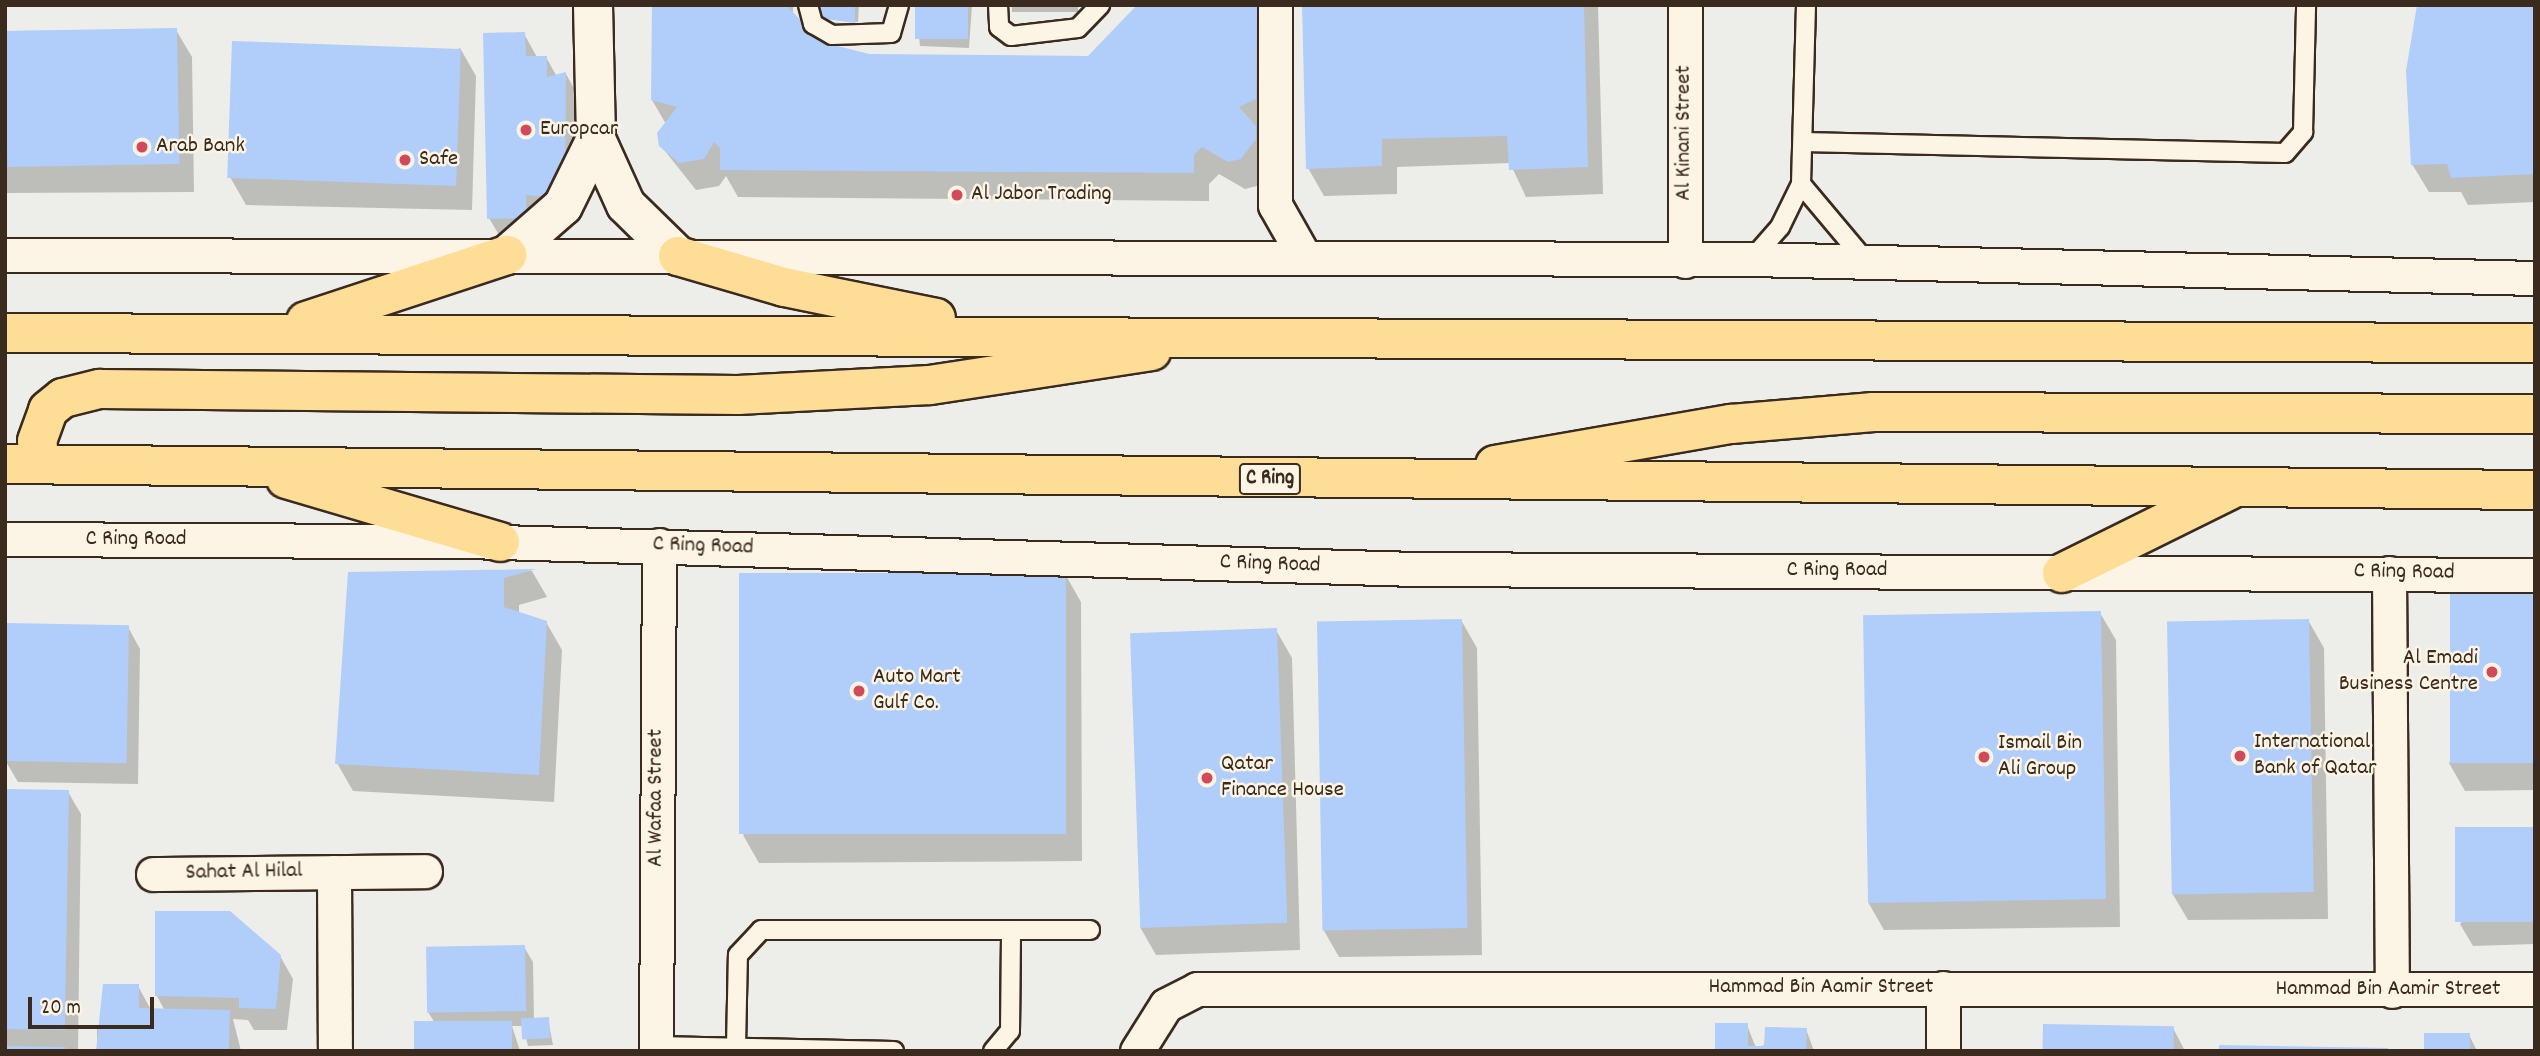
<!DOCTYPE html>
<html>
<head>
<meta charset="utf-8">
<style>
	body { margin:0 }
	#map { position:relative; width:2540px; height:1056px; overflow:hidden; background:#edede9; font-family:Dekko,sans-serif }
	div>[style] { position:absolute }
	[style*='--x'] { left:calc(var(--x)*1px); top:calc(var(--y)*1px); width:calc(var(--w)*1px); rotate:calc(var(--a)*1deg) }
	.shadow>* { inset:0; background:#0003; transform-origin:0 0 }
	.building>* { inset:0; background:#b1cdfa; transform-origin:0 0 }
	.roads { filter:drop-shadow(2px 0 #3b2a1e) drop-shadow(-2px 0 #3b2a1e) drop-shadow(0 2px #3b2a1e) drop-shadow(0 -2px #3b2a1e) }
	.lane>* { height:18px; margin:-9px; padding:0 9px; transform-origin:9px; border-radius:9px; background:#fcf5e5 }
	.street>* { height:33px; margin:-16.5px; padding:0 16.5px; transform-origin:16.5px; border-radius:16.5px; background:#fcf5e5 }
	.secondary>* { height:38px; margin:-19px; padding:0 19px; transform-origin:19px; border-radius:19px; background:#fcf5e5 }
	.highway>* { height:38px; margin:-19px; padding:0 19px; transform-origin:19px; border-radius:19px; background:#fedd96 }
	.dots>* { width:19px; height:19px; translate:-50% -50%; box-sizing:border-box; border:4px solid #fcf5e5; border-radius:50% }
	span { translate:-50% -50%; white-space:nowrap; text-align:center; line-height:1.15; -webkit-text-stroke:5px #fcf5e5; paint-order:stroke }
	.shield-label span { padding:2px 5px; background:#fcf5e5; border:2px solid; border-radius:5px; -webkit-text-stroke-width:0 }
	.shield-label { font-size:21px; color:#3b2a1e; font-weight:700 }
	.poi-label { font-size:23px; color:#3b2a1e }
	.left { translate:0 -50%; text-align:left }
	.right { translate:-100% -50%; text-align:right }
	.street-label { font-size:23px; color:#3b2a1e }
	.frame { position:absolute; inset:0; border:7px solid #3b2a1e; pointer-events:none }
	.scale { position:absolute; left:28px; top:997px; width:126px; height:32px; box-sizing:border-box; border:4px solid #3b2a1e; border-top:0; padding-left:9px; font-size:21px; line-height:24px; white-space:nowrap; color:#3b2a1e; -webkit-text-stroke:5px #fcf5e5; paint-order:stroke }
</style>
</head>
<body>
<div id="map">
	<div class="shadow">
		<div style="clip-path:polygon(654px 5px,793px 5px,793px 15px,821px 43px,869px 55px,1089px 57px,1140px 5px,1272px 5px,1271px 127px,1258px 133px,1271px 168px,1257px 186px,1245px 189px,1219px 174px,1209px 184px,1209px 201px,738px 197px,726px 176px,719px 186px,696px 190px,661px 146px,666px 124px,652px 100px)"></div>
		<div style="clip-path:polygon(813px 5px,859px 5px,858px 22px,814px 16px)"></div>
		<div style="clip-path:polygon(916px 5px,972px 5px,969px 48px,920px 46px)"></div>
		<div style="left:1012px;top:5px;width:66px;height:7px"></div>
		<div style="clip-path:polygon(1303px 5px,1598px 5px,1603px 194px,1526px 197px,1510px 163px,1397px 167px,1397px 194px,1324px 196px,1308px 168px)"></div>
		<div style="clip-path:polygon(2535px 5px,2535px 202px,2468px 205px,2461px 192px,2429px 192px,2412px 164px,2408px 71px)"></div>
		<div style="clip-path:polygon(814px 20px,858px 25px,858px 29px,817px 24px)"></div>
		<div style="clip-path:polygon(176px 30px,192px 57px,194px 192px,5px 193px,5px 31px)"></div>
		<div style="clip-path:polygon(524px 34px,537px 57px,546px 57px,557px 77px,566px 74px,578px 96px,577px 205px,502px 240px,489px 218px)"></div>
		<div style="clip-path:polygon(460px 48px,476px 76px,472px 210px,246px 205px,230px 177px)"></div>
		<div style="clip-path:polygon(532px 571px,547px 597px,519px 605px,519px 613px,546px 622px,562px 650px,554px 802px,353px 791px,337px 763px,350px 574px)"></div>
		<div style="clip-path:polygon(1065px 574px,1081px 602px,1082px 861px,759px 863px,743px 835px)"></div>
		<div style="clip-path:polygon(2535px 582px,2535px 790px,2465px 791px,2449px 763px)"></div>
		<div style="clip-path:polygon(2100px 613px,2116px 640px,2120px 927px,1884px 930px,1868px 902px)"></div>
		<div style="clip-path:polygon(1461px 620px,1477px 648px,1482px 955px,1339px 957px,1323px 929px)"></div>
		<div style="clip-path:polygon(2308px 620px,2324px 648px,2328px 919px,2188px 920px,2172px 893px)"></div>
		<div style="clip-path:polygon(128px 627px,140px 649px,138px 784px,18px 782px,5px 760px)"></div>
		<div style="clip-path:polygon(1276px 630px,1292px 658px,1300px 950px,1156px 955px,1140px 927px)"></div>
		<div style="clip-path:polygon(5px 790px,68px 792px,81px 814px,78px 1051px,5px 1051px)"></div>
		<div style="clip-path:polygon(2535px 829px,2535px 944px,2473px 946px,2460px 924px)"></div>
		<div style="clip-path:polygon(524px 947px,533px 962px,534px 1019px,548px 1019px,553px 1045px,528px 1046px,523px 1026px,512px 1026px,520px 1051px,415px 1051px,435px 1023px,428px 1012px)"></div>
		<div style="clip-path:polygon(280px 956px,293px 979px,287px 1030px,254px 1030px,248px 1020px,233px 1019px,241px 1051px,97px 1051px,97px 1029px,138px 986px,151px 1010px,165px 1011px,157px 996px)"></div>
		<div style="clip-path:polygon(1747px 1025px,1756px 1048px,1806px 1029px,1814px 1051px,1716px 1051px)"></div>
		<div style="clip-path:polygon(2173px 1028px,2185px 1051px,2044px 1051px)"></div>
		<div style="clip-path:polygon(2469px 1035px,2477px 1051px,2426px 1051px)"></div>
	</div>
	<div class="building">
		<div style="clip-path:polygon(652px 5px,786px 5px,822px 42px,869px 54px,1088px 56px,1137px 5px,1257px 5px,1256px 99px,1239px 107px,1256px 126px,1256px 139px,1241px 159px,1228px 162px,1202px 147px,1194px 155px,1194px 173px,720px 170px,720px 148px,714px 142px,704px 159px,679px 163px,659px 146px,657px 133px,677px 107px,651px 100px)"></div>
		<div style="clip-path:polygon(811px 5px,855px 5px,855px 23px,811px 17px)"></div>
		<div style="left:915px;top:5px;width:53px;height:34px"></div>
		<div style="clip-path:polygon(1302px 5px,1584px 5px,1588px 167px,1509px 170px,1507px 136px,1382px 139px,1382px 166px,1306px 169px)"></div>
		<div style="clip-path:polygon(2417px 5px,2535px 5px,2535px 174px,2451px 178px,2447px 164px,2411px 165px,2406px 71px)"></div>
		<div style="left:177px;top:28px;width:136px;height:172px;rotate:89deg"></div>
		<div style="clip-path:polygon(525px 32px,526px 56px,547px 56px,547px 77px,566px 72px,565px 183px,549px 183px,547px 197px,526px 195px,527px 218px,487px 219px,483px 33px)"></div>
		<div style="left:232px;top:41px;width:229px;height:137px;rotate:2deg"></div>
		<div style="clip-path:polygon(536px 569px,504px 578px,504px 607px,547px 621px,539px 775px,335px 764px,348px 572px)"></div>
		<div style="left:1066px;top:573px;width:261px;height:327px;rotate:90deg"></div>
		<div style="left:2535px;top:580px;width:183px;height:85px;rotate:90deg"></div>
		<div style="left:2101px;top:611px;width:288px;height:238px;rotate:89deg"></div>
		<div style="left:1462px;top:619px;width:309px;height:145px;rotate:89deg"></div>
		<div style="left:2309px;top:619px;width:273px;height:142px;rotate:89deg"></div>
		<div style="left:6px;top:623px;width:123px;height:138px;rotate:1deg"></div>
		<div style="left:1277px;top:628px;width:295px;height:147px;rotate:88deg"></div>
		<div style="left:5px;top:789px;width:64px;height:240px;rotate:1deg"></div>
		<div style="left:2535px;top:827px;width:95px;height:80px;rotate:90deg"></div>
		<div style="clip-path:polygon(155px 911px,230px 911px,281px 955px,276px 1009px,239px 1008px,239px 998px,155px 996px)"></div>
		<div style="left:525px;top:945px;width:66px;height:99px;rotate:89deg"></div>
		<div style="clip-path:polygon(103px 984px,139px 984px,139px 1008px,230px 1010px,229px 1051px,96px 1051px)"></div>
		<div style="left:549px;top:1017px;width:21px;height:28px;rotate:87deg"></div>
		<div style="left:414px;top:1021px;width:98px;height:30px"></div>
		<div style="clip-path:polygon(1715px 1023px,1748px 1023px,1748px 1046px,1764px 1046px,1765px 1027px,1807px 1028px,1806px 1051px,1715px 1051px)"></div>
		<div style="left:2043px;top:1024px;width:131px;height:27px;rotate:1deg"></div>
		<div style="left:2424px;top:1033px;width:46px;height:18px"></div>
		<div style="clip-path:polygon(2219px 1045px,2388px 1048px,2388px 1051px,2219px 1051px)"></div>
		<div style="clip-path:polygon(5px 1046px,65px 1047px,65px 1051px,5px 1051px)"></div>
	</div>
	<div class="roads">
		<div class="lane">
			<div style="--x:808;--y:5;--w:20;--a:75"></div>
			<div style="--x:813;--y:24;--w:22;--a:30"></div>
			<div style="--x:832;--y:35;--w:59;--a:-1.9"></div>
			<div style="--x:891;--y:33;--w:29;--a:-74"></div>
			<div style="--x:998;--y:5;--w:22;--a:87"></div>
			<div style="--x:999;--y:27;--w:15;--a:37"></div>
			<div style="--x:1011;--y:36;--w:67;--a:-6.8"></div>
			<div style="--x:1078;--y:28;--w:32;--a:-46"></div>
			<div style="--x:1803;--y:142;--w:482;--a:1.3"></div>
			<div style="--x:2285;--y:153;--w:28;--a:-49"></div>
			<div style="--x:2303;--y:132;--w:127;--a:-88.6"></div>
			<div style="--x:1801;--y:184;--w:98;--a:50"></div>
			<div style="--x:1752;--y:259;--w:43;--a:-48.8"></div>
			<div style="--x:1780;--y:227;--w:48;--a:-64"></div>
			<div style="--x:1801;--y:184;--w:179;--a:-88.4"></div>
			<div style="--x:656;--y:1046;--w:238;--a:1.2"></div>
			<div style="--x:736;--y:1047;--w:92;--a:-88.8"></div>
			<div style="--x:738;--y:955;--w:34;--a:-47"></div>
			<div style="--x:761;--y:930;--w:329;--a:0"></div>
			<div style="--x:993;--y:1051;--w:26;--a:-50"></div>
			<div style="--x:1010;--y:1031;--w:101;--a:-89.4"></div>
		</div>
		<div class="street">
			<div style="--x:1275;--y:5;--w:200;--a:90"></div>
			<div style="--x:1275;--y:205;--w:59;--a:60.4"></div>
			<div style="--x:5;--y:255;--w:1747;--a:0.13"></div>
			<div style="--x:1752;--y:259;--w:783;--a:1.39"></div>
			<div style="--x:1685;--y:261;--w:256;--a:-90"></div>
			<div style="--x:5;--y:539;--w:495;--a:0.3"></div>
			<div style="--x:500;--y:542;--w:917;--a:1.69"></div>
			<div style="--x:1417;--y:569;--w:1118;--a:0.31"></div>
			<div style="--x:2389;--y:573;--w:418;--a:89.6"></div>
			<div style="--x:334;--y:872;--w:179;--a:89.7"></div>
			<div style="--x:153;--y:874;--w:272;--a:-0.6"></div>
			<div style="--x:1943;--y:988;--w:63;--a:90"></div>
			<div style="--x:656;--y:1051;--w:506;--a:-89.66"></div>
			<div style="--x:1137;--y:1051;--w:54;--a:-57.8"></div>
			<div style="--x:1166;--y:1005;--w:35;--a:-27"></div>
			<div style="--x:1197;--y:989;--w:1338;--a:0"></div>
		</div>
		<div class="secondary">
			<div style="--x:593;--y:5;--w:134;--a:88.7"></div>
			<div style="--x:596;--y:139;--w:72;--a:65.6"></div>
			<div style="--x:626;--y:205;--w:73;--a:44.4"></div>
			<div style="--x:507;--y:255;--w:74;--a:-41.2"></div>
			<div style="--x:563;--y:206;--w:75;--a:-63.8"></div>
		</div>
		<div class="highway">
			<div style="--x:678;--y:256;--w:110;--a:16.3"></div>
			<div style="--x:784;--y:287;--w:155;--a:11.5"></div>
			<div style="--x:306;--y:321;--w:212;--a:-18.2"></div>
			<div style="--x:5;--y:333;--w:2530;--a:0.23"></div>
			<div style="--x:5;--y:464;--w:2530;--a:0.59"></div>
			<div style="--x:40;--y:464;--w:23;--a:-97"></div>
			<div style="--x:37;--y:441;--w:33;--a:-70"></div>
			<div style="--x:48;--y:410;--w:19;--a:-39"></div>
			<div style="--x:63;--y:398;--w:38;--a:-14"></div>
			<div style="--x:100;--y:389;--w:638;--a:0.54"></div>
			<div style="--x:738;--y:395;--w:192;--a:-3"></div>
			<div style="--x:930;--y:385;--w:224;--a:-8.7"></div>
			<div style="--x:1495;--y:465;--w:240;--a:-9.9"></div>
			<div style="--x:1731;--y:424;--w:143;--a:-4.8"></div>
			<div style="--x:1873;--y:412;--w:662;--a:0.17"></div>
			<div style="--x:286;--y:479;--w:223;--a:16.4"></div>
			<div style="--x:2062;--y:573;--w:187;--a:-26.3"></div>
		</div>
	</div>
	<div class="dots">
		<div style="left:526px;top:130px;background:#d1495b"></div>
		<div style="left:142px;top:147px;background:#d1495b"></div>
		<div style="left:405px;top:160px;background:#d1495b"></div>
		<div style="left:957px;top:195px;background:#d1495b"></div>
		<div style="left:2492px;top:672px;background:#d1495b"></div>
		<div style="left:859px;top:691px;background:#d1495b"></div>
		<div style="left:2240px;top:756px;background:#d1495b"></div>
		<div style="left:1984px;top:757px;background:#d1495b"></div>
		<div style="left:1207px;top:778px;background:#d1495b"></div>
	</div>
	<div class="shield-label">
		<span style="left:1270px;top:479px">C Ring</span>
	</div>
	<div class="poi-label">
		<span class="left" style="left:540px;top:130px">Europcar</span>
		<span class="left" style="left:156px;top:147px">Arab Bank</span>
		<span class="left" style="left:419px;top:160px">Safe</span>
		<span class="left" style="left:971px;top:195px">Al Jabor Trading</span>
		<span class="right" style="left:2478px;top:672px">Al Emadi<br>Business Centre</span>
		<span class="left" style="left:873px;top:691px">Auto Mart<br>Gulf Co.</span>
		<span class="left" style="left:2254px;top:756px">International<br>Bank of Qatar</span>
		<span class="left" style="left:1998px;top:757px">Ismail Bin<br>Ali Group</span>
		<span class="left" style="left:1221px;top:778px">Qatar<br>Finance House</span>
	</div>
	<div class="street-label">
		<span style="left:1685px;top:133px;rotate:-90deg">Al Kinani Street</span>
		<span style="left:136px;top:540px">C Ring Road</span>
		<span style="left:703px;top:547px;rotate:2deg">C Ring Road</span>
		<span style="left:1270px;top:565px;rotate:2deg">C Ring Road</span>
		<span style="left:1837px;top:571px">C Ring Road</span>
		<span style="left:2404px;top:573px;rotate:1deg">C Ring Road</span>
		<span style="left:657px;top:798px;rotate:-90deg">Al Wafaa Street</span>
		<span style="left:244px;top:873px;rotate:-1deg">Sahat Al Hilal</span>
		<span style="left:1821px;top:988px">Hammad Bin Aamir Street</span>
		<span style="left:2388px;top:990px">Hammad Bin Aamir Street</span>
	</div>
	<div class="frame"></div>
	<div class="scale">20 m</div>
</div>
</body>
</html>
